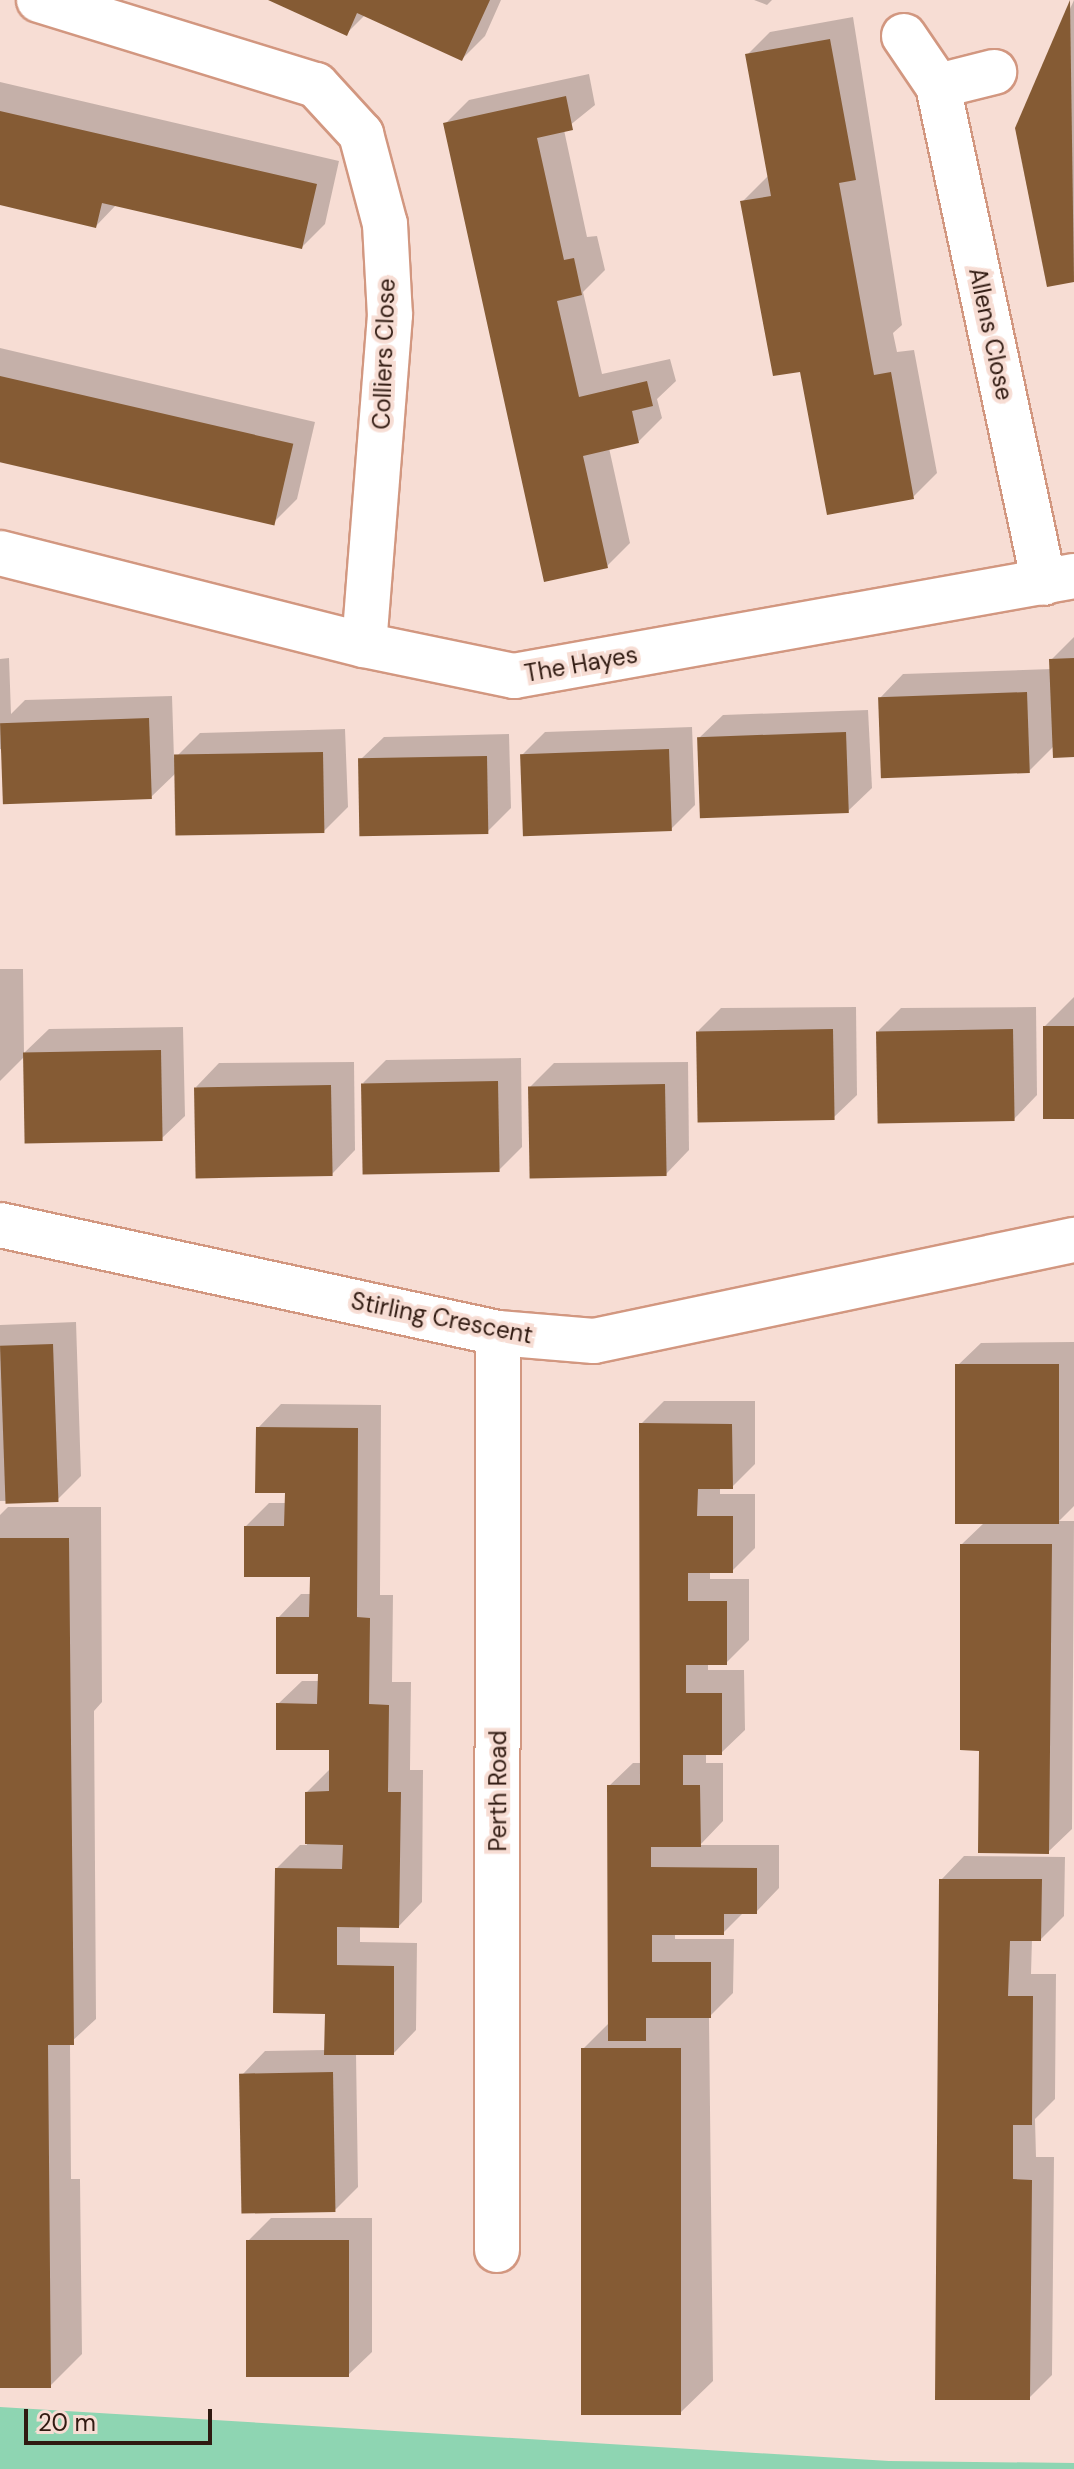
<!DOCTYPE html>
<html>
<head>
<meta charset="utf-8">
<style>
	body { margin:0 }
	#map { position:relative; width:1074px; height:2469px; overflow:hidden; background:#f7ddd4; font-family:"DM Sans",sans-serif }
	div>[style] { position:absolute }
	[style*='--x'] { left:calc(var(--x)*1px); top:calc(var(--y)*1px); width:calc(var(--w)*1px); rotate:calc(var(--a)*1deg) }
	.green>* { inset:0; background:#8ed5b2 }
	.shadow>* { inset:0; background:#0003 }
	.building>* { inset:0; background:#855b34; transform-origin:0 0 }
	.roads { filter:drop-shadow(2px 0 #d29780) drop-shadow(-2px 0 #d29780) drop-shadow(0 2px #d29780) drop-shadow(0 -2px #d29780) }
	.minor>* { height:44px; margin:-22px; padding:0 22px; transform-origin:22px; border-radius:22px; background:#fff }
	span { translate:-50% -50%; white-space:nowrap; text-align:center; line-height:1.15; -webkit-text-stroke:8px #f7ddd4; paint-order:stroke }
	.street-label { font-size:24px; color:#301a11 }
	.scale { position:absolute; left:24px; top:2409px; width:188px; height:36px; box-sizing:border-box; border:4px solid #301a11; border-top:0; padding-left:10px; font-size:24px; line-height:28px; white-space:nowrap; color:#301a11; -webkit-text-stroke:6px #f7ddd4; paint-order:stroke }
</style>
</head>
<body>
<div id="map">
	<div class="green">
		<div style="clip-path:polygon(0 2407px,889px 2461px,1074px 2463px,1074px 2469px,0 2469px)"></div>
	</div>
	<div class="shadow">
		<div style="clip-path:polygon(273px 0,501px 0,485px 36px,462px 59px,365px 15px,347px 33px)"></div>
		<div style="clip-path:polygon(754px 0,772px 0,767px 5px)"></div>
		<div style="clip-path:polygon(1074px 0,1074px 280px,1048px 285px,1017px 128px)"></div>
		<div style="clip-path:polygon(853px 17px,902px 325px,893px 333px,897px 352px,914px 350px,937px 473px,913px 497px,802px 372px,742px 202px,769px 175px,747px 55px,770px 32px)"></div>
		<div style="clip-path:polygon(589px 74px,595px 105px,564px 130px,587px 237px,597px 236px,605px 270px,583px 292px,602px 374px,670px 359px,676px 381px,657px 399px,662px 418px,638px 442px,609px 448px,630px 543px,607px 566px,445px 124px,469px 100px)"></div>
		<div style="clip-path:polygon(0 82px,339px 161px,325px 224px,302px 247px,117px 204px,96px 226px,0 203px)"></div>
		<div style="clip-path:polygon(0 348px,315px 422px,297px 499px,273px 523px,0 458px)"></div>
		<div style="clip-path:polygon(1074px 637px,1074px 755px,1054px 746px,1029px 771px,880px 698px,903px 674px,1052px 669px,1051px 660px)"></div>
		<div style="clip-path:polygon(9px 658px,11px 714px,25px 700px,172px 696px,174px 759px,200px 733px,345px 729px,348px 807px,324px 831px,177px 772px,151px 797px,0 749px,0 659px)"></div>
		<div style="clip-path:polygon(868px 710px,872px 788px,848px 811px,699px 738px,723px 715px)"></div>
		<div style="clip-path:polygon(692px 727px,695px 805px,671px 829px,522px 755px,545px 732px)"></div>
		<div style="clip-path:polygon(509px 734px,511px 808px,487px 832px,360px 760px,384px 737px)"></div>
		<div style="clip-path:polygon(0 969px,23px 969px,24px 1053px,49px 1029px,183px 1027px,185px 1116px,161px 1139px,25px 1056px,0 1081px)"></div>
		<div style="clip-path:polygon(1074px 997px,1074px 1117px,1045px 1026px)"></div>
		<div style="clip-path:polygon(856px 1007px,857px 1095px,833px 1118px,698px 1031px,721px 1008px)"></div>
		<div style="clip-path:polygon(1036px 1007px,1037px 1095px,1014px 1119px,878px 1031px,901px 1008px)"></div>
		<div style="clip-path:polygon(521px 1058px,522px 1147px,499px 1170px,363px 1083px,386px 1060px)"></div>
		<div style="clip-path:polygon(354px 1062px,355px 1150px,332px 1174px,196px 1087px,219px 1063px)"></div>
		<div style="clip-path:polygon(688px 1062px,689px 1150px,666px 1174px,530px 1087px,554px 1063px)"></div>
		<div style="clip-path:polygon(76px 1322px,81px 1476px,57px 1500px,0 1501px,0 1325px)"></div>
		<div style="clip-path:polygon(1074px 1342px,1074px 1506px,1059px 1521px,1074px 1521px,1072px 1829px,1048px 1852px,981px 1749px,962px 1544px,985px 1522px,957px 1366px,981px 1343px)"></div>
		<div style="clip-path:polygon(664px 1401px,755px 1401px,755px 1464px,732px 1487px,720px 1487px,720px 1494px,755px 1494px,755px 1548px,732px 1571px,710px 1571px,710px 1579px,749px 1579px,749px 1640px,726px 1663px,708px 1663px,708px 1670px,744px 1670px,745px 1730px,721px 1753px,706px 1753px,706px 1763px,723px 1763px,723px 1821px,700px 1845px,779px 1845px,779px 1888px,756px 1912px,744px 1912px,723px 1933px,675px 1933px,675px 1939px,734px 1939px,733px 1993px,709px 2017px,713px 2381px,680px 2413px,583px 2049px,610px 2022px,609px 1786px,633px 1763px,642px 1763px,641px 1424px)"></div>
		<div style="clip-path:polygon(281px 1404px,381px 1405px,380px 1595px,393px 1595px,392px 1682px,411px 1682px,410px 1770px,423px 1770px,422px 1902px,399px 1926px,360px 1925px,360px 1942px,417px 1943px,416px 2030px,393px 2054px,356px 2053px,358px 2187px,335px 2210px,242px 2075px,265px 2051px,326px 2050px,327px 2012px,277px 1868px,300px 1845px,307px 1845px,307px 1792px,331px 1768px,331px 1748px,278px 1704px,302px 1681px,320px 1681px,320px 1672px,278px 1618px,301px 1594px,312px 1594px,312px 1575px,246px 1526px,269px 1503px,286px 1503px,287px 1491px,258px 1428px)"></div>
		<div style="clip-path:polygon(8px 1507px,101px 1507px,102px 1702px,94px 1711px,96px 2019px,70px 2043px,71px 2179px,80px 2179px,82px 2354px,50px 2386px,0 2386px,0 1515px)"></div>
		<div style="clip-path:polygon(964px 1856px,1065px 1857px,1064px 1916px,1041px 1939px,1032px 1939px,1031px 1974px,1056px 1974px,1055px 2099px,1035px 2119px,1036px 2157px,1054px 2157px,1052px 2375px,1029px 2398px,941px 1880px)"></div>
		<div style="clip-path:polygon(271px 2218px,372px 2218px,372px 2352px,348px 2375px,248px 2241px)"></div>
	</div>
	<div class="building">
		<div style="clip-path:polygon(268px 0,490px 0,462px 61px,357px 13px,347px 36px)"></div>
		<div style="clip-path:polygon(1070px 0,1074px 282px,1047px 287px,1015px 128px)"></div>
		<div style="clip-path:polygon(830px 39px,856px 180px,839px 183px,871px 359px,874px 375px,891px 372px,914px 499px,827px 515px,800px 372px,773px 376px,740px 201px,771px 196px,745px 54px)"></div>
		<div style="clip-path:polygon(566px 96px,573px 130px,537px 138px,564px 260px,574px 258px,582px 295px,557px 301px,579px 397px,647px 381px,653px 406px,632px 411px,639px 443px,583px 456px,608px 568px,544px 582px,443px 123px)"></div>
		<div style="clip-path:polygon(0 111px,317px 184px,302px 249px,102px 203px,96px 228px,0 205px)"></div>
		<div style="left:0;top:376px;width:301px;height:84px;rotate:13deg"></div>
		<div style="clip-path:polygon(1074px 658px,1074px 757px,1053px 758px,1049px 659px)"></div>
		<div style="left:1027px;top:692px;width:81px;height:149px;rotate:88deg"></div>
		<div style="left:149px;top:718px;width:81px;height:149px;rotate:88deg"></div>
		<div style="left:846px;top:732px;width:81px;height:149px;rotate:88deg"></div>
		<div style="left:669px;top:749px;width:82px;height:149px;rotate:88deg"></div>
		<div style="left:323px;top:752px;width:81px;height:149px;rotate:89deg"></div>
		<div style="left:487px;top:756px;width:78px;height:129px;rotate:89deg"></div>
		<div style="left:1043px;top:1026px;width:31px;height:93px"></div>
		<div style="left:833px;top:1029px;width:91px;height:137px;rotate:89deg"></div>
		<div style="left:1013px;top:1029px;width:92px;height:137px;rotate:89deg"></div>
		<div style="left:161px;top:1050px;width:91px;height:138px;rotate:89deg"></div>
		<div style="left:498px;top:1081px;width:91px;height:137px;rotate:89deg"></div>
		<div style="left:665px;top:1084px;width:92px;height:137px;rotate:89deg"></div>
		<div style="left:331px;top:1085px;width:91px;height:137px;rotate:89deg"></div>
		<div style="left:53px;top:1344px;width:158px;height:53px;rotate:88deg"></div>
		<div style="left:1059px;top:1364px;width:160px;height:104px;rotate:90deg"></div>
		<div style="clip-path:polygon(639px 1423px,732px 1424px,733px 1489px,698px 1489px,697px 1516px,733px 1516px,733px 1573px,688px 1573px,688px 1601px,727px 1601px,727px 1665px,686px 1665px,686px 1693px,722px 1693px,722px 1755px,683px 1755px,683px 1785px,700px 1785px,701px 1847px,651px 1847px,651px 1867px,757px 1868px,757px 1914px,724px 1914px,724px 1935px,652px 1935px,652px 1962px,711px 1962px,711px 2018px,646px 2018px,646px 2041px,608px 2041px,607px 1785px,640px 1785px)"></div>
		<div style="clip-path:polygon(256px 1427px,358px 1428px,357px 1617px,370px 1618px,369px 1704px,389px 1705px,388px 1792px,401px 1792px,399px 1928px,337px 1927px,337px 1965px,394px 1966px,394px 2055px,324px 2055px,325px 2014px,273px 2013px,275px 1868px,342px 1869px,343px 1845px,305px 1844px,305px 1792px,329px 1791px,329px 1750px,276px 1750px,276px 1703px,317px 1704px,318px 1674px,276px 1674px,276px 1617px,309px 1617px,310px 1577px,244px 1577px,244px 1526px,284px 1526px,285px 1493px,255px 1493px)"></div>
		<div style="clip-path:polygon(0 1538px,69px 1538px,74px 2045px,48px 2045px,51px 2388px,0 2388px)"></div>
		<div style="clip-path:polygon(960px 1544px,1052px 1544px,1049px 1854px,978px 1853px,979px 1751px,960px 1750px)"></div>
		<div style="clip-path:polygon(939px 1879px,1042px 1879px,1041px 1941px,1010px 1941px,1008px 1996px,1033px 1996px,1032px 2125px,1013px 2125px,1013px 2179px,1032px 2180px,1030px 2400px,935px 2400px)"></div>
		<div style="left:581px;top:2048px;width:100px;height:367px"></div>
		<div style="left:333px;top:2072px;width:140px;height:94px;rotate:89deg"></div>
		<div style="left:349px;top:2240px;width:137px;height:103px;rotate:90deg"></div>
	</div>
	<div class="roads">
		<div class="minor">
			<div style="--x:39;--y:0;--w:290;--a:17.1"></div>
			<div style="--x:316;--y:85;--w:67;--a:47.4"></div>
			<div style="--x:361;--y:134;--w:93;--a:75.1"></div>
			<div style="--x:385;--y:224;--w:91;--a:86.9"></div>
			<div style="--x:390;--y:315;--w:331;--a:94.5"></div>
			<div style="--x:904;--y:36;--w:60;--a:55.8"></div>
			<div style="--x:938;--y:86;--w:58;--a:-14"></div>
			<div style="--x:938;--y:86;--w:508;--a:77.96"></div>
			<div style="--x:0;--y:553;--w:375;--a:14.2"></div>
			<div style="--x:364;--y:645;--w:153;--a:11.7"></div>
			<div style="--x:514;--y:676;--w:569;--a:-10.12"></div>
			<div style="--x:0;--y:1225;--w:510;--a:12.24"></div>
			<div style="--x:498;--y:1333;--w:96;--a:4.8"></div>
			<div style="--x:594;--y:1341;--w:491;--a:-11.9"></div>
			<div style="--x:497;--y:2250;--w:917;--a:-89.94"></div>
		</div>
	</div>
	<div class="street-label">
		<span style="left:991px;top:334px;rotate:78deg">Allens Close</span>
		<span style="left:384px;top:354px;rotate:-88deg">Colliers Close</span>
		<span style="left:581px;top:664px;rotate:-10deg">The Hayes</span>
		<span style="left:442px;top:1318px;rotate:11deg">Stirling Crescent</span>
		<span style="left:498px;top:1791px;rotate:-90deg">Perth Road</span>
	</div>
	<div class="scale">20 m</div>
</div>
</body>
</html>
